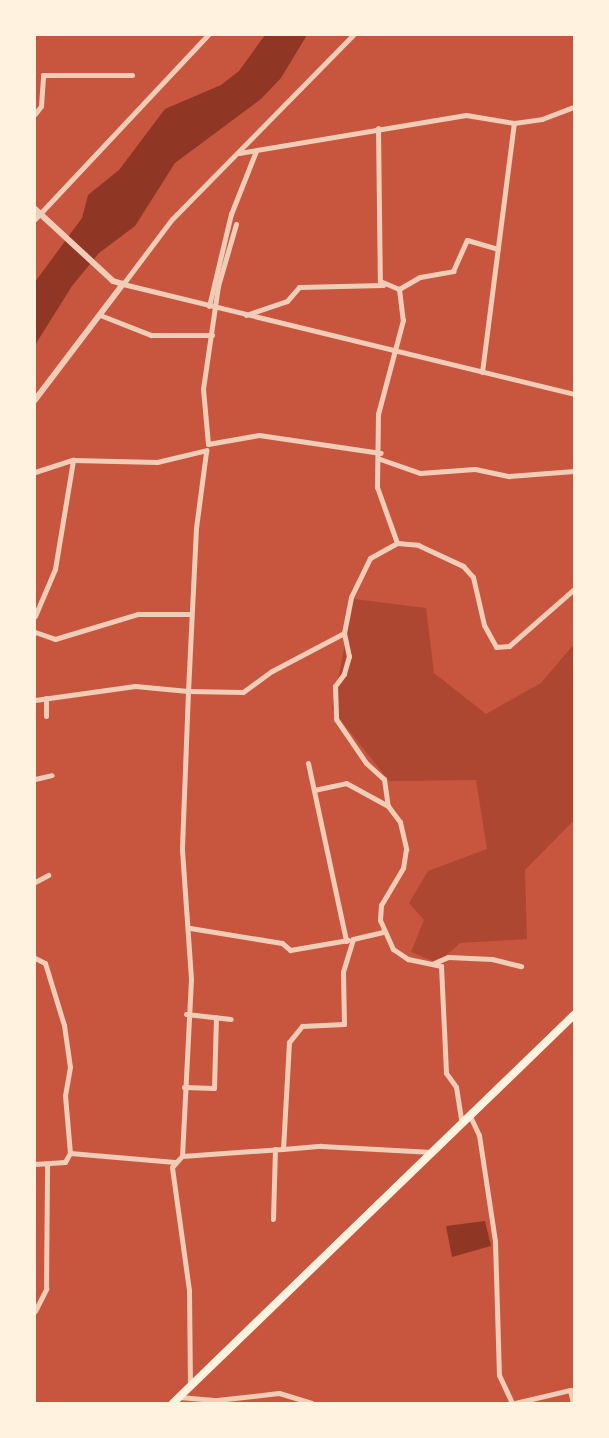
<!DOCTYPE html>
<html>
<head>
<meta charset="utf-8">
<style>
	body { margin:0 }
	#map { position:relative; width:609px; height:1438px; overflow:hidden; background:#c8553d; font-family:"Space Grotesk",sans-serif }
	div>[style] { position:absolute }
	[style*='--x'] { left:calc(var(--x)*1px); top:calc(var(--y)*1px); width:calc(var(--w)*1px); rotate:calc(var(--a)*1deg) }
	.green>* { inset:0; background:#ae4732 }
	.water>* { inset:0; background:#8f3625 }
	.minor>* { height:5px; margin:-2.5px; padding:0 2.5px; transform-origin:2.5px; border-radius:2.5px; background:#f1ccb7 }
	.tertiary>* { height:6px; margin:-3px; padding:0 3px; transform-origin:3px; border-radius:3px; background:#f1ccb7 }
	.primary>* { height:8px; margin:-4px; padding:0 4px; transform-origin:4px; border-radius:4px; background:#fff3e0 }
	span { translate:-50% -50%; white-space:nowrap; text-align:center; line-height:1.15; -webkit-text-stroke:5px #fff3e0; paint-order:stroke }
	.frame { position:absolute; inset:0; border:36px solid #fff3e0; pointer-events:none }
</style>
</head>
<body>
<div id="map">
	<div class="green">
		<div style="clip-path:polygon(354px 599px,426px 608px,434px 673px,486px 714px,541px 683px,574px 644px,574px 820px,525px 870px,527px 939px,460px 943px,438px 963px,411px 952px,424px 920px,409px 903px,428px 871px,487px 849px,476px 780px,389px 781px,332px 709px)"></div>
	</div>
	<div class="water">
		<div style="clip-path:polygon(265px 35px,307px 35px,281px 78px,261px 99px,175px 163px,135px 226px,99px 253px,72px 286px,35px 345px,35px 282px,82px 218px,88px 195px,119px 170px,165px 109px,221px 85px,239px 71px)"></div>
		<div style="clip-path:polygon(485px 1221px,491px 1246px,452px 1257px,446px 1226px)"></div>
	</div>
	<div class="minor">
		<div style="--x:353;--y:35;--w:258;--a:134.5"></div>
		<div style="--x:172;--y:219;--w:81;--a:127"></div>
		<div style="--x:123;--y:284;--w:464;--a:13.7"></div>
		<div style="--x:35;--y:114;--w:10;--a:-53"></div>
		<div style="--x:41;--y:106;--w:31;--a:-86"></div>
		<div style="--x:43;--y:75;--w:89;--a:0"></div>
		<div style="--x:378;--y:128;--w:153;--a:89.3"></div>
		<div style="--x:380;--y:281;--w:21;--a:23"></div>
		<div style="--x:399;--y:289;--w:31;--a:83"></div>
		<div style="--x:403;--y:320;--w:97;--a:104.9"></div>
		<div style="--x:378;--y:414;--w:73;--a:90.8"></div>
		<div style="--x:377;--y:487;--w:59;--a:70.3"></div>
		<div style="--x:397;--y:543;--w:21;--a:5"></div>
		<div style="--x:418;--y:545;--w:50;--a:25"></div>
		<div style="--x:463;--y:566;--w:15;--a:48"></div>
		<div style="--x:473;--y:577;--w:49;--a:77.1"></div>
		<div style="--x:484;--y:625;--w:25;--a:61"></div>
		<div style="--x:496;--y:647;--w:13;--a:-4"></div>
		<div style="--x:509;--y:646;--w:86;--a:-41.2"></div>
		<div style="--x:239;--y:153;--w:230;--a:-9.5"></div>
		<div style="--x:466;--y:115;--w:49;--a:9.5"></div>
		<div style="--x:514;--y:123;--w:28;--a:-8"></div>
		<div style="--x:542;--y:119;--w:34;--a:-21"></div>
		<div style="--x:35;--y:219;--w:253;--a:-46.8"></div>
		<div style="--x:236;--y:224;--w:65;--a:106.2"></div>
		<div style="--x:218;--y:286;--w:104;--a:98.3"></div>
		<div style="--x:203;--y:389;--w:55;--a:84.8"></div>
		<div style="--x:208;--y:444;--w:52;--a:-10"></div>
		<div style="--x:259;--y:435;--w:123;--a:8.4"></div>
		<div style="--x:399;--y:289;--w:24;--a:-30"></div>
		<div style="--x:420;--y:277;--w:34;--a:-10"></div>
		<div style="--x:453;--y:271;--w:34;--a:-66"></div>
		<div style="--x:467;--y:240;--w:32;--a:16"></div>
		<div style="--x:209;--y:306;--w:95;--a:-76.6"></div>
		<div style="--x:231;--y:214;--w:68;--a:-68.4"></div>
		<div style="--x:100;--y:315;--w:55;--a:21.4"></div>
		<div style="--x:151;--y:335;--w:61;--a:0"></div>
		<div style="--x:246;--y:315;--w:43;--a:-18.9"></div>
		<div style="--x:287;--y:301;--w:18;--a:-49"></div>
		<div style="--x:299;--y:287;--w:84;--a:-1.4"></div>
		<div style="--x:482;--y:372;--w:251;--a:-82.7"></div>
		<div style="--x:206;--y:452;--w:77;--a:97.5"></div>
		<div style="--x:196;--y:528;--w:163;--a:92.8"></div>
		<div style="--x:188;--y:691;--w:55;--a:1"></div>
		<div style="--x:243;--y:692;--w:36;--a:-36"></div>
		<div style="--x:272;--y:671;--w:81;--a:-27.8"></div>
		<div style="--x:344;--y:633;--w:37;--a:-79"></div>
		<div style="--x:351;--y:597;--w:43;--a:-64"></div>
		<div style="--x:370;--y:558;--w:31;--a:-29"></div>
		<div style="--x:380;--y:459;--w:42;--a:19.3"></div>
		<div style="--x:420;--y:473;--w:55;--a:-4.2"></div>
		<div style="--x:475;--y:469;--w:35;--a:12"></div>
		<div style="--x:509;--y:476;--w:65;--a:-4.4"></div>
		<div style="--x:35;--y:472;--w:40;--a:-18"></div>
		<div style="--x:73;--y:460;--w:84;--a:1.4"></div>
		<div style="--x:157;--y:462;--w:51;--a:-13.5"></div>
		<div style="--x:35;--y:616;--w:51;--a:-66.9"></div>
		<div style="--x:55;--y:569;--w:110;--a:-80.6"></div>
		<div style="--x:35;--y:632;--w:21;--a:19"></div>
		<div style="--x:55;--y:639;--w:87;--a:-16.8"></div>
		<div style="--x:138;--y:614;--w:53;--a:0"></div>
		<div style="--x:344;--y:633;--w:24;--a:78"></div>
		<div style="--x:349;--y:656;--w:19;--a:106"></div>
		<div style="--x:344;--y:674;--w:15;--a:127"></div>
		<div style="--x:335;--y:686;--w:33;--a:88"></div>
		<div style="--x:336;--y:719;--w:53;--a:55.7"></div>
		<div style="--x:366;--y:763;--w:24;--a:42"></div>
		<div style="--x:384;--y:779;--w:27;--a:82"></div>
		<div style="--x:388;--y:806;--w:20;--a:53"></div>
		<div style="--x:400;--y:822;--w:28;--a:77"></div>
		<div style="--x:406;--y:849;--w:19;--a:99"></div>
		<div style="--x:403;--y:868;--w:43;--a:120.7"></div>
		<div style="--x:381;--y:905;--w:15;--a:94"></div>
		<div style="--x:380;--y:920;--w:32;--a:66"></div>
		<div style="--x:393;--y:949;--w:18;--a:34"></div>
		<div style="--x:408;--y:959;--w:34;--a:12"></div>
		<div style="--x:441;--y:966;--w:107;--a:87.3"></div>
		<div style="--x:446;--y:1073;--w:17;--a:54"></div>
		<div style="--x:456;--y:1087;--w:37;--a:81"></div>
		<div style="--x:35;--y:700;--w:101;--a:-8"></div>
		<div style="--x:135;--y:686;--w:53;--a:5.4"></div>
		<div style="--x:188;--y:691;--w:159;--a:92.2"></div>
		<div style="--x:182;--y:850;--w:129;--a:86"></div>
		<div style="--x:191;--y:979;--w:177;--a:92.9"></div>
		<div style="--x:46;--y:716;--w:18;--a:-90"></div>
		<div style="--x:308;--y:763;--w:182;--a:77.9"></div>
		<div style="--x:35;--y:779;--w:17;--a:-13"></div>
		<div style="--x:314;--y:790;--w:33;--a:-12"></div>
		<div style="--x:346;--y:783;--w:48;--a:28.7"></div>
		<div style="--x:35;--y:882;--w:15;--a:-28"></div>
		<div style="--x:190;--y:928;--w:93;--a:9.3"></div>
		<div style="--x:282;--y:943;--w:11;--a:41"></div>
		<div style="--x:290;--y:950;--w:59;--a:-9.8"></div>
		<div style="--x:383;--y:932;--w:31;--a:167"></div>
		<div style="--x:353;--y:939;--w:34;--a:107"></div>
		<div style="--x:343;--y:972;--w:52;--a:88.9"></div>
		<div style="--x:344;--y:1024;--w:42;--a:177.3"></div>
		<div style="--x:302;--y:1026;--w:21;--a:129"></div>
		<div style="--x:289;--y:1042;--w:107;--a:93.2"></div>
		<div style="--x:283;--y:1149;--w:38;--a:-5"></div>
		<div style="--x:321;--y:1146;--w:111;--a:3.1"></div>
		<div style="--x:35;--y:958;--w:11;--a:27"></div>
		<div style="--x:45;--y:963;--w:65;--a:73"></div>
		<div style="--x:64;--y:1025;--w:42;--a:81.9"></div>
		<div style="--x:70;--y:1067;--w:28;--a:100"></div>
		<div style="--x:65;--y:1095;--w:58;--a:85.1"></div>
		<div style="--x:70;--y:1153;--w:105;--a:4.9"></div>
		<div style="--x:434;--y:963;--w:15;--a:-23"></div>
		<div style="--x:448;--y:957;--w:44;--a:2.6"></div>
		<div style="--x:492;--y:959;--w:30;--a:14"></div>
		<div style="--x:186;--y:1014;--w:45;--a:6.3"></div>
		<div style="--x:184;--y:1087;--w:30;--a:2"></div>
		<div style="--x:214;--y:1088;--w:71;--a:-88.4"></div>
		<div style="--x:470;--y:1116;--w:21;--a:65"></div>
		<div style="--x:479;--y:1135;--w:107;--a:81.4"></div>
		<div style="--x:495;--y:1241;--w:134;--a:88.3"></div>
		<div style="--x:499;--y:1375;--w:31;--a:65"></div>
		<div style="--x:35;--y:1164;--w:30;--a:-4"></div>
		<div style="--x:65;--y:1162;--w:10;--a:-61"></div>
		<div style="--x:273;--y:1219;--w:70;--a:-88.4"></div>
		<div style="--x:35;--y:1311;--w:25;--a:-63"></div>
		<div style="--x:46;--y:1289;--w:124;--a:-89.5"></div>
		<div style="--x:190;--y:1386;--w:96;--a:-90.6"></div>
		<div style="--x:189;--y:1290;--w:124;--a:-97.9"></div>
		<div style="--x:172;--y:1167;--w:15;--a:-48"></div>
		<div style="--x:182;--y:1156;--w:101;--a:-4"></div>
		<div style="--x:179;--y:1397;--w:38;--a:5"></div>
		<div style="--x:217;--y:1400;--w:62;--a:-6.4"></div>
		<div style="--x:279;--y:1393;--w:34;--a:17"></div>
		<div style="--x:515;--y:1403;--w:57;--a:-13.3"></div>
		<div style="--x:570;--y:1390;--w:13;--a:77"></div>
	</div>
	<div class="tertiary">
		<div style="--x:35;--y:209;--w:106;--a:42.7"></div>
		<div style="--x:113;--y:281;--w:10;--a:17"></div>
		<div style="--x:123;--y:284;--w:146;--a:127.2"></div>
	</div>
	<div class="primary">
		<div style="--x:173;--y:1403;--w:558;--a:-44.06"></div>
	</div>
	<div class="frame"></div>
</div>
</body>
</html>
